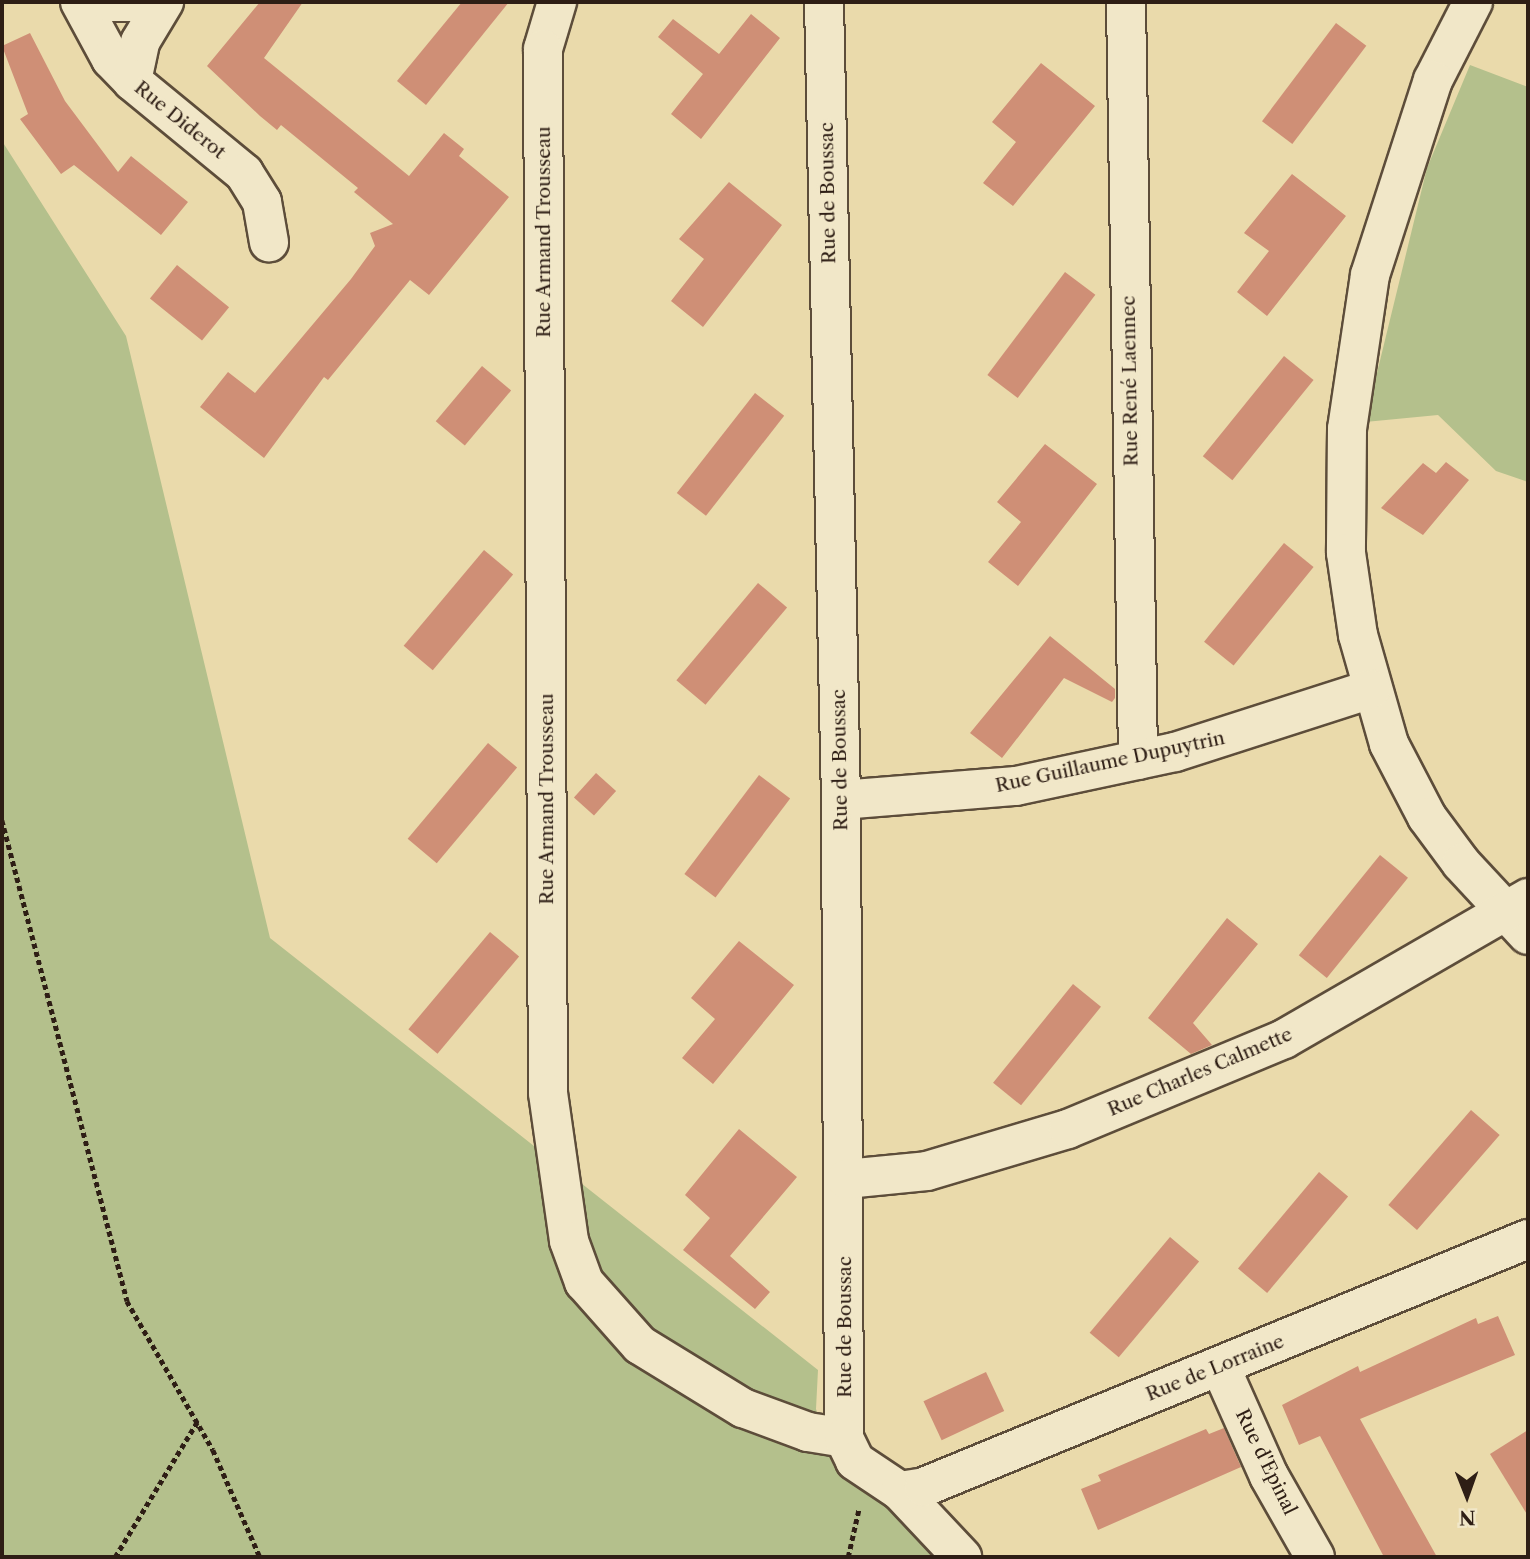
<!DOCTYPE html>
<html>
<head>
<meta charset="utf-8">
<style>
	body { margin:0 }
	#map { position:relative; width:1530px; height:1559px; overflow:hidden; background:#eadaab; font-family:"Libre Caslon Text",serif }
	div>[style] { position:absolute }
	[style*='--x'] { left:calc(var(--x)*1px); top:calc(var(--y)*1px); width:calc(var(--w)*1px); rotate:calc(var(--a)*1deg) }
	.green>* { inset:0; background:#b4c08c }
	.building>* { inset:0; background:#cf8f76; transform-origin:0 0 }
	.path>* { height:4.5px; margin-top:-2.25px; transform-origin:0; background:repeating-linear-gradient(90deg,#2e1e15 0 5px,transparent 0 8.5px) }
	.roads { filter:drop-shadow(2px 0 #5d4d3a) drop-shadow(-2px 0 #5d4d3a) drop-shadow(0 2px #5d4d3a) drop-shadow(0 -2px #5d4d3a) }
	.minor>* { height:38px; margin:-19px; padding:0 19px; transform-origin:19px; border-radius:19px; background:#f1e7c8 }
	span { translate:-50% -50%; white-space:nowrap; text-align:center; line-height:1.15; -webkit-text-stroke:6px #f1e7c8; paint-order:stroke }
	.street-label { font-size:19px; color:#2e1e15 }
	.frame { position:absolute; inset:0; border:4px solid #2e1e15; pointer-events:none }
	.north { position:absolute; left:1432px; top:1461px; width:70px; height:70px; -webkit-text-stroke:5px #f1e7c8; paint-order:stroke; rotate:179deg; font-size:19px; font-weight:700; line-height:28px; text-align:center; color:#2e1e15 }
	.north::after { content:''; display:block; margin:auto; width:24px; height:32px; background:#2e1e15; clip-path:polygon(50% 0,100% 100%,50% 72%,0 100%) }
</style>
</head>
<body>
<div id="map">
	<div class="green">
		<div style="clip-path:polygon(1470px 65px,1528px 87px,1528px 482px,1496px 471px,1438px 415px,1365px 422px,1427px 168px)"></div>
		<div style="clip-path:polygon(2px 141px,126px 336px,270px 938px,818px 1370px,816px 1409px,832px 1458px,858px 1484px,892px 1501px,947px 1557px,2px 1557px)"></div>
	</div>
	<div class="building">
		<div style="clip-path:polygon(260px 2px,303px 2px,264px 58px,409px 176px,444px 133px,464px 149px,459px 156px,509px 197px,429px 295px,410px 280px,328px 380px,324px 377px,264px 458px,200px 407px,228px 372px,255px 393px,351px 279px,375px 246px,370px 233px,393px 224px,354px 192px,358px 188px,281px 125px,277px 130px,260px 116px,207px 66px)"></div>
		<div style="clip-path:polygon(462px 2px,509px 2px,426px 105px,397px 81px)"></div>
		<div style="clip-path:polygon(751px 14px,780px 38px,701px 139px,671px 114px,703px 74px,658px 37px,673px 19px,719px 54px)"></div>
		<div style="left:1336px;top:23px;width:38px;height:123px;rotate:37deg"></div>
		<div style="clip-path:polygon(30px 33px,65px 101px,118px 172px,131px 156px,188px 202px,161px 235px,74px 165px,61px 174px,20px 119px,28px 114px,2px 46px)"></div>
		<div style="clip-path:polygon(1041px 63px,1095px 106px,1013px 206px,983px 183px,1016px 142px,992px 122px)"></div>
		<div style="clip-path:polygon(1292px 174px,1346px 216px,1267px 316px,1237px 292px,1269px 251px,1244px 233px)"></div>
		<div style="clip-path:polygon(729px 182px,782px 225px,703px 327px,671px 301px,704px 259px,679px 239px)"></div>
		<div style="left:177px;top:265px;width:67px;height:43px;rotate:39deg"></div>
		<div style="left:1065px;top:272px;width:38px;height:129px;rotate:37deg"></div>
		<div style="left:1284px;top:356px;width:38px;height:129px;rotate:39deg"></div>
		<div style="left:482px;top:366px;width:38px;height:72px;rotate:40deg"></div>
		<div style="left:755px;top:393px;width:37px;height:127px;rotate:38deg"></div>
		<div style="clip-path:polygon(1045px 444px,1097px 484px,1018px 586px,988px 562px,1021px 522px,997px 502px)"></div>
		<div style="clip-path:polygon(1446px 462px,1469px 480px,1423px 535px,1381px 508px,1423px 463px,1436px 473px)"></div>
		<div style="left:1284px;top:543px;width:38px;height:127px;rotate:39deg"></div>
		<div style="left:484px;top:550px;width:38px;height:125px;rotate:40deg"></div>
		<div style="left:758px;top:583px;width:38px;height:127px;rotate:40deg"></div>
		<div style="clip-path:polygon(1050px 636px,1115px 689px,1115px 698px,1112px 702px,1064px 678px,1002px 758px,970px 733px)"></div>
		<div style="left:488px;top:743px;width:38px;height:125px;rotate:40deg"></div>
		<div style="left:596px;top:773px;width:27px;height:33px;rotate:42deg"></div>
		<div style="left:759px;top:775px;width:39px;height:124px;rotate:37deg"></div>
		<div style="left:1380px;top:855px;width:36px;height:129px;rotate:39deg"></div>
		<div style="clip-path:polygon(1227px 918px,1258px 944px,1193px 1023px,1212px 1045px,1191px 1054px,1148px 1018px)"></div>
		<div style="left:490px;top:932px;width:38px;height:127px;rotate:40deg"></div>
		<div style="clip-path:polygon(739px 941px,794px 985px,713px 1084px,682px 1058px,715px 1019px,691px 998px)"></div>
		<div style="left:1073px;top:984px;width:36px;height:127px;rotate:39deg"></div>
		<div style="left:1471px;top:1110px;width:38px;height:126px;rotate:41deg"></div>
		<div style="clip-path:polygon(739px 1129px,797px 1177px,730px 1256px,770px 1292px,755px 1309px,683px 1250px,710px 1218px,685px 1195px)"></div>
		<div style="left:1319px;top:1172px;width:38px;height:126px;rotate:40deg"></div>
		<div style="left:1170px;top:1237px;width:38px;height:125px;rotate:40deg"></div>
		<div style="clip-path:polygon(1498px 1316px,1515px 1355px,1360px 1419px,1437px 1557px,1384px 1557px,1320px 1436px,1299px 1445px,1282px 1405px,1358px 1366px,1360px 1372px,1476px 1318px,1478px 1324px)"></div>
		<div style="left:986px;top:1372px;width:43px;height:69px;rotate:65deg"></div>
		<div style="clip-path:polygon(1224px 1428px,1241px 1467px,1098px 1530px,1081px 1489px,1101px 1481px,1098px 1475px,1206px 1429px,1209px 1434px)"></div>
		<div style="clip-path:polygon(1528px 1430px,1528px 1516px,1490px 1454px)"></div>
	</div>
	<div class="path">
		<div style="--x:2;--y:820;--w:497;--a:75.4"></div>
		<div style="--x:127;--y:1301;--w:172;--a:60"></div>
		<div style="--x:213;--y:1450;--w:117;--a:66.3"></div>
		<div style="--x:115;--y:1557;--w:158;--a:-58.7"></div>
		<div style="--x:848;--y:1557;--w:50;--a:-77.3"></div>
	</div>
	<div class="roads">
		<div class="minor">
			<div style="--x:80;--y:2;--w:65;--a:61.5"></div>
			<div style="--x:111;--y:59;--w:30;--a:46"></div>
			<div style="--x:132;--y:81;--w:145;--a:39.4"></div>
			<div style="--x:244;--y:173;--w:34;--a:58"></div>
			<div style="--x:262;--y:202;--w:41;--a:80.1"></div>
			<div style="--x:110;--y:2;--w:52;--a:0"></div>
			<div style="--x:557;--y:2;--w:49;--a:106.6"></div>
			<div style="--x:543;--y:49;--w:1044;--a:89.73"></div>
			<div style="--x:548;--y:1093;--w:149;--a:81.9"></div>
			<div style="--x:569;--y:1241;--w:44;--a:69.9"></div>
			<div style="--x:584;--y:1282;--w:84;--a:48.4"></div>
			<div style="--x:640;--y:1345;--w:121;--a:31.5"></div>
			<div style="--x:743;--y:1408;--w:69;--a:20.3"></div>
			<div style="--x:808;--y:1432;--w:36;--a:9"></div>
			<div style="--x:824;--y:2;--w:798;--a:88.78"></div>
			<div style="--x:841;--y:800;--w:638;--a:89.73"></div>
			<div style="--x:844;--y:1438;--w:25;--a:64"></div>
			<div style="--x:855;--y:1461;--w:54;--a:33.7"></div>
			<div style="--x:900;--y:1491;--w:91;--a:46.8"></div>
			<div style="--x:1126;--y:2;--w:758;--a:89.09"></div>
			<div style="--x:1473;--y:2;--w:88;--a:117.1"></div>
			<div style="--x:1433;--y:80;--w:205;--a:107.9"></div>
			<div style="--x:1370;--y:275;--w:156;--a:98.5"></div>
			<div style="--x:1347;--y:429;--w:124;--a:90.5"></div>
			<div style="--x:1346;--y:553;--w:83;--a:81.7"></div>
			<div style="--x:1358;--y:635;--w:113;--a:74.1"></div>
			<div style="--x:1389;--y:744;--w:82;--a:62.5"></div>
			<div style="--x:1427;--y:817;--w:57;--a:53.5"></div>
			<div style="--x:1461;--y:863;--w:98;--a:47.1"></div>
			<div style="--x:132;--y:81;--w:40;--a:-78"></div>
			<div style="--x:140;--y:42;--w:47;--a:-59"></div>
			<div style="--x:841;--y:800;--w:176;--a:-4.6"></div>
			<div style="--x:1016;--y:786;--w:163;--a:-12.1"></div>
			<div style="--x:1175;--y:752;--w:206;--a:-17.8"></div>
			<div style="--x:846;--y:1179;--w:81;--a:-5.6"></div>
			<div style="--x:927;--y:1171;--w:147;--a:-16.6"></div>
			<div style="--x:1068;--y:1129;--w:234;--a:-22.6"></div>
			<div style="--x:1284;--y:1039;--w:282;--a:-30"></div>
			<div style="--x:1220;--y:1366;--w:120;--a:66"></div>
			<div style="--x:1269;--y:1476;--w:93;--a:60.4"></div>
			<div style="--x:900;--y:1491;--w:24;--a:-9"></div>
			<div style="--x:924;--y:1487;--w:653;--a:-22.32"></div>
		</div>
	</div>
	<div class="street-label">
		<span style="left:180px;top:120px;rotate:39deg">Rue Diderot</span>
		<span style="left:828px;top:193px;rotate:-91deg">Rue de Boussac</span>
		<span style="left:544px;top:232px;rotate:-90deg">Rue Armand Trousseau</span>
		<span style="left:1130px;top:381px;rotate:-91deg">Rue René Laennec</span>
		<span style="left:840px;top:760px;rotate:-91deg">Rue de Boussac</span>
		<span style="left:1110px;top:762px;rotate:-12deg">Rue Guillaume Dupuytrin</span>
		<span style="left:547px;top:799px;rotate:-90deg">Rue Armand Trousseau</span>
		<span style="left:1200px;top:1072px;rotate:-23deg">Rue Charles Calmette</span>
		<span style="left:845px;top:1327px;rotate:-90deg">Rue de Boussac</span>
		<span style="left:1215px;top:1368px;rotate:-22deg">Rue de Lorraine</span>
		<span style="left:1266px;top:1462px;rotate:64deg">Rue d'Epinal</span>
	</div>
	<div class="frame"></div>
	<div class="north">N</div>
</div>
</body>
</html>
